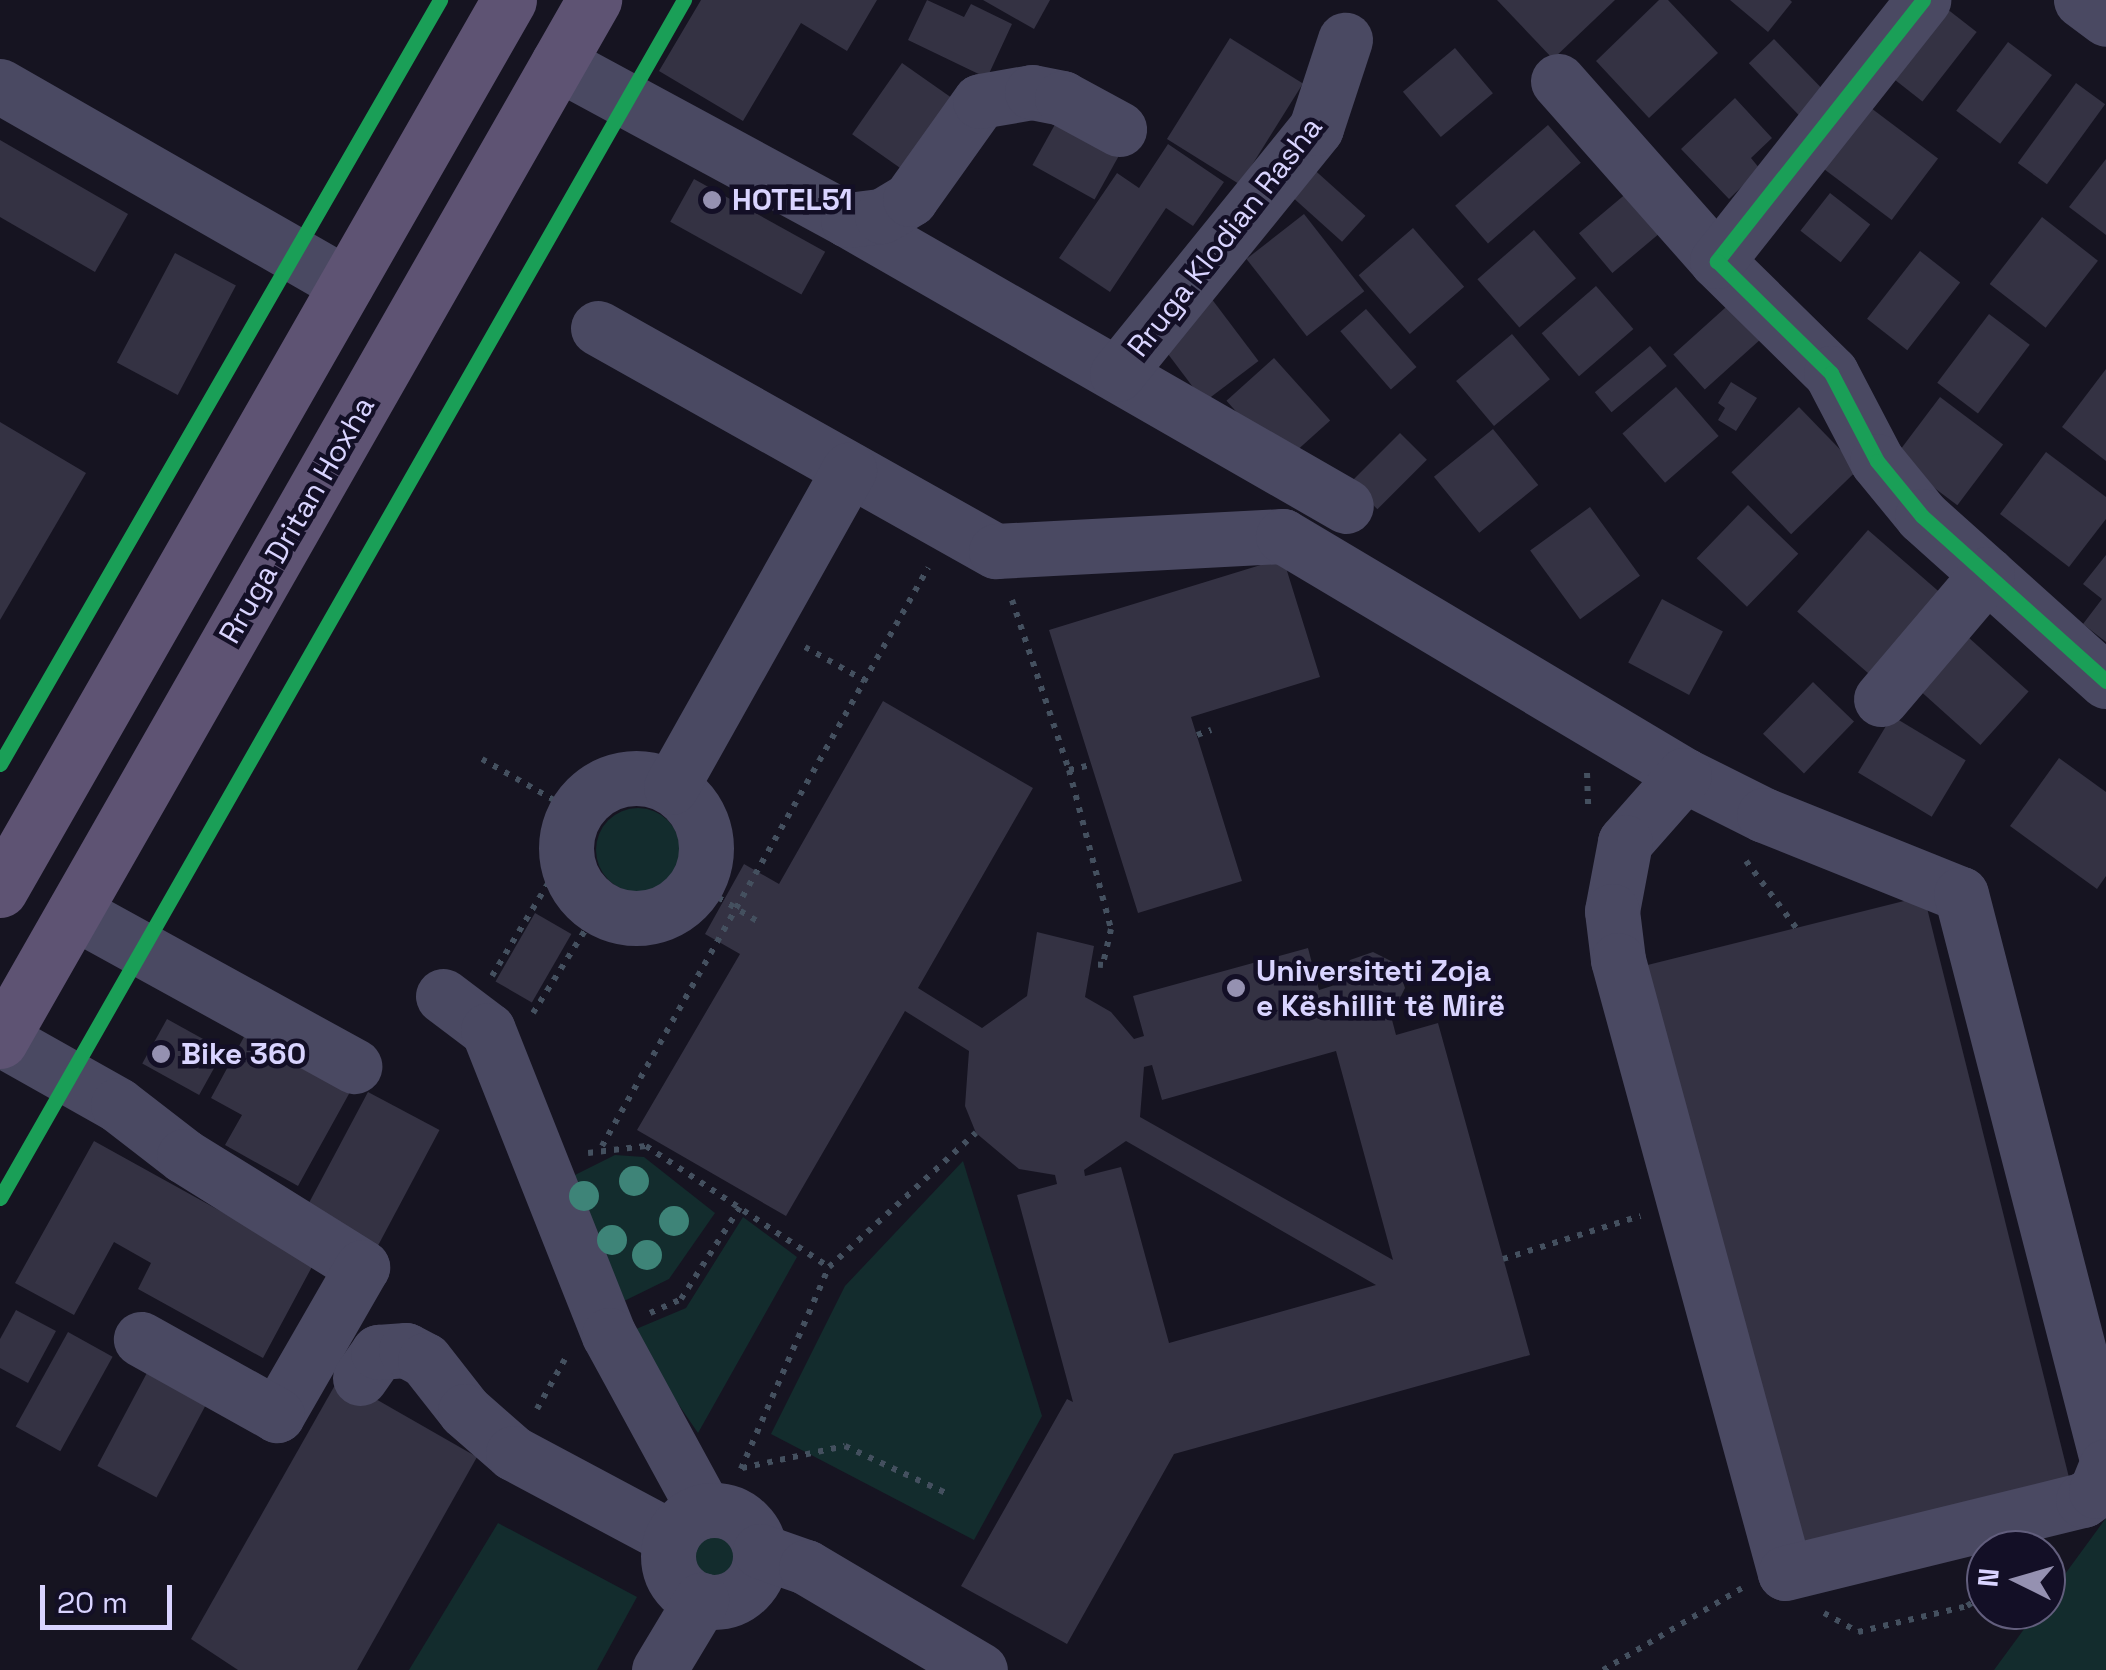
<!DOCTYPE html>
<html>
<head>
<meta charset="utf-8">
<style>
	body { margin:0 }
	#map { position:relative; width:2106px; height:1670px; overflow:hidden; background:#161421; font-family:"Space Grotesk",sans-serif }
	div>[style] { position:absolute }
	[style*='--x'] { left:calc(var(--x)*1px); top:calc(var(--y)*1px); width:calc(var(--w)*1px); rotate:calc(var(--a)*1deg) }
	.green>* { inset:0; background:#132c2d }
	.round { border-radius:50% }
	.building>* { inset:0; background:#343243; transform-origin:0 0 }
	.path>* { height:6px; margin-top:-3px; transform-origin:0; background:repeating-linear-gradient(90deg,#44505f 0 5px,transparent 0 13px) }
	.minor>* { height:55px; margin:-27.5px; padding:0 27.5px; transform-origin:27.5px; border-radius:27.5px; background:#4a4962 }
	.minor>.ring { margin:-27.5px; padding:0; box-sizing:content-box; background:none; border:55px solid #4a4962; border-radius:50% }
	.major>* { height:55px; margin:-27.5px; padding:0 27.5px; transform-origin:27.5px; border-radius:27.5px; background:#5e5373 }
	.cycleway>* { height:15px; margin:-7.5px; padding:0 7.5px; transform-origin:7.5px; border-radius:7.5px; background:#1a9f57 }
	.trees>* { width:30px; height:30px; margin:-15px; border-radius:50%; background:#3e8478 }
	.dots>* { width:28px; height:28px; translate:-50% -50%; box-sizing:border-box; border:5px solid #130f26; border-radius:50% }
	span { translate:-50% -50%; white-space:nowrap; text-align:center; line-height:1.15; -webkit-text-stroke:9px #130f26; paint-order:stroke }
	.poi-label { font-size:30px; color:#d9d4ff; font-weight:700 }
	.left { translate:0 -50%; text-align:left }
	.street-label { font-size:30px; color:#d9d4ff }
	.north { position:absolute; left:1966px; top:1530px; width:100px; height:100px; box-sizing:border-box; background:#130f26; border:2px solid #625e7d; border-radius:50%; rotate:275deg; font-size:28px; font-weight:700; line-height:40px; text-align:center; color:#d9d4ff }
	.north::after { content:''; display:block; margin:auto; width:35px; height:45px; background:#9591b1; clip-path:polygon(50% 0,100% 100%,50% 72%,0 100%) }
	.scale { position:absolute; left:40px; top:1585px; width:132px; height:45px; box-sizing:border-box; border:5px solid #d9d4ff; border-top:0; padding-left:12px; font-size:30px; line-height:35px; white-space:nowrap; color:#d9d4ff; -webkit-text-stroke:8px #130f26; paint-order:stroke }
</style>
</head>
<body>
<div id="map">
	<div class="green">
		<div class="round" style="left:596px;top:808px;width:84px;height:84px"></div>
		<div style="clip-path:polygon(615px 1155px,644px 1157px,715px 1213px,669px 1279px,620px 1303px,565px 1180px)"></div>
		<div style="clip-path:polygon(963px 1161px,1042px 1416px,974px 1540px,771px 1434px,845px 1286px)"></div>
		<div style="clip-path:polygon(743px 1217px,797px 1257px,698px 1433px,629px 1332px,686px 1308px)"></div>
		<div style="clip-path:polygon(2106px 1518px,2106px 1670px,1994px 1670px,2038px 1610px,2046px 1610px,2046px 1600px)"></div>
		<div style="clip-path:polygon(498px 1523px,637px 1597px,597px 1670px,409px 1670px)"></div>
		<div class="round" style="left:688px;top:1531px;width:52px;height:52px"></div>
	</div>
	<div class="building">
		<div style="clip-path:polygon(701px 0,877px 0,847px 51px,801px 23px,743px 121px,659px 71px)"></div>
		<div style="clip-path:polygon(927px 0,964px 17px,971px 4px,1012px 24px,987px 78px,908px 40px)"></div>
		<div style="clip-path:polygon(983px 0,1050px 0,1034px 29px)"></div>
		<div style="clip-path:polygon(1497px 0,1615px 0,1553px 59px)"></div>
		<div style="clip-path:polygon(1659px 0,1668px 0,1718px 53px,1649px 118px,1596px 61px)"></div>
		<div style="clip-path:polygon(1730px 0,1790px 0,1792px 2px,1768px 32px)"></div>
		<div style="left:1942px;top:5px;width:44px;height:88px;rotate:38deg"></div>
		<div style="left:1230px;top:38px;width:86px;height:119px;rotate:32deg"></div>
		<div style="left:1774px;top:39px;width:78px;height:35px;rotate:46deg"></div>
		<div style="left:2008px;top:42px;width:55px;height:86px;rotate:37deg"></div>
		<div style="left:1455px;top:48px;width:59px;height:68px;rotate:50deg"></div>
		<div style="left:902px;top:63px;width:67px;height:87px;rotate:35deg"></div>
		<div style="left:2076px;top:83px;width:36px;height:99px;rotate:36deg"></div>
		<div style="clip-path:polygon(1735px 98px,1772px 138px,1751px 158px,1760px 169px,1729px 199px,1681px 149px)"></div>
		<div style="left:1859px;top:99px;width:99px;height:77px;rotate:37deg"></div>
		<div style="left:1063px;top:110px;width:71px;height:63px;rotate:29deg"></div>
		<div style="left:1548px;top:125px;width:50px;height:123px;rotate:49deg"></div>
		<div style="clip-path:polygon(0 140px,128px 214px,95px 272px,0 217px)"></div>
		<div style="clip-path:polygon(1168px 144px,1224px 182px,1193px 226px,1166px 208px,1110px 292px,1059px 258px,1117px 173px,1139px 188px)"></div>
		<div style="clip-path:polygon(2106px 159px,2106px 235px,2069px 207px)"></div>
		<div style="left:1309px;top:165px;width:76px;height:35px;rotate:42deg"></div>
		<div style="left:694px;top:179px;width:150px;height:49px;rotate:29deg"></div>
		<div style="left:1628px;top:192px;width:52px;height:64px;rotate:50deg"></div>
		<div style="left:1830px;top:193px;width:51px;height:48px;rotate:38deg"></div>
		<div style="left:1304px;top:214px;width:98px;height:73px;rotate:52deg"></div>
		<div style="left:2042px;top:217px;width:71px;height:85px;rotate:38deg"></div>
		<div style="left:1413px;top:228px;width:78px;height:72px;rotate:49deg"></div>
		<div style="left:1534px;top:230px;width:64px;height:75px;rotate:49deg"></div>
		<div style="left:1920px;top:251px;width:51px;height:86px;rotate:38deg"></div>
		<div style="left:175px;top:253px;width:69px;height:124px;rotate:28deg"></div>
		<div style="left:1596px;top:286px;width:57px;height:72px;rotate:49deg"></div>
		<div style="left:1211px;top:298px;width:79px;height:68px;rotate:53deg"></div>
		<div style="left:1735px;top:299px;width:47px;height:83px;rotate:48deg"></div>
		<div style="left:1366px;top:309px;width:77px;height:34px;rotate:49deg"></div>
		<div style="left:1989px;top:314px;width:51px;height:86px;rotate:37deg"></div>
		<div style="left:1512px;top:334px;width:59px;height:73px;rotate:50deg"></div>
		<div style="left:1650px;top:346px;width:26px;height:72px;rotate:50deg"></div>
		<div style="left:1274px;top:358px;width:84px;height:64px;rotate:48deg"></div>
		<div style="clip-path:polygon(2106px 369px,2106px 461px,2062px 427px)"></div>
		<div style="clip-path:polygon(1731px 382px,1757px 398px,1736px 431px,1718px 420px,1725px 408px,1718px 403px)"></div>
		<div style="left:1676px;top:387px;width:65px;height:71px;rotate:49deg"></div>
		<div style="left:1940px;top:397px;width:79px;height:76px;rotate:37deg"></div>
		<div style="left:1799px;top:407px;width:86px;height:94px;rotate:46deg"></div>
		<div style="clip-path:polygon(0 422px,86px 473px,0 620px)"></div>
		<div style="left:1493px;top:429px;width:72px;height:76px;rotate:51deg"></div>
		<div style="left:1400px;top:433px;width:38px;height:70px;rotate:45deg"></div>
		<div style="clip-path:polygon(2046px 452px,2106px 497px,2106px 519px,2069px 567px,2000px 514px)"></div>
		<div style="left:1748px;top:505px;width:70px;height:74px;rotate:44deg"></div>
		<div style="left:1590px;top:507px;width:85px;height:74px;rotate:54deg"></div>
		<div style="left:1868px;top:530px;width:108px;height:108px;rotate:41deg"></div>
		<div style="clip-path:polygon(2106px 555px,2106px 642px,2083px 624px,2102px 599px,2083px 584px)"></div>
		<div style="clip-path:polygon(1283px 558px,1320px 677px,1191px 717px,1242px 881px,1138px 913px,1049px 630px)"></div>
		<div style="left:1662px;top:599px;width:69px;height:72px;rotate:28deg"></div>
		<div style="left:1958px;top:628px;width:95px;height:72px;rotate:42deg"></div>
		<div style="left:1813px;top:682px;width:57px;height:72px;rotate:44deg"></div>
		<div style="clip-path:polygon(evenodd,883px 701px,1033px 788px,918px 988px,982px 1028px,1027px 996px,1037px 932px,1094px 946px,1085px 997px,1111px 1012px,1134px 1039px,1144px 1036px,1133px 996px,1308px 948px,1319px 990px,1338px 984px,1350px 960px,1373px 952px,1397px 964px,1405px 988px,1391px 1016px,1396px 1035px,1438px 1023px,1530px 1355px,1174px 1454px,1067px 1644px,961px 1586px,1067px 1399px,1073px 1402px,1017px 1195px,1057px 1184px,1055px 1175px,1019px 1169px,976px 1133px,965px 1106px,969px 1051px,905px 1011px,786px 1216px,637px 1130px,740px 954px,705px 934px,744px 864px,779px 884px,883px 701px,1336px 1051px,1393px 1260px,1140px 1117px,1144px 1067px,1152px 1065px,1162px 1100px,1336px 1051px,883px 701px,1126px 1141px,1376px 1285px,1169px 1343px,1121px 1167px,1085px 1176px,1084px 1170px,1126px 1141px)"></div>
		<div style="left:1892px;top:716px;width:86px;height:66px;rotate:31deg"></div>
		<div style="clip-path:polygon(2059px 758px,2106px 792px,2106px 876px,2097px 889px,2010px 826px)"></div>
		<div style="left:1924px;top:896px;width:612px;height:287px;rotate:76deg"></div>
		<div style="left:535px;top:913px;width:42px;height:79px;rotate:30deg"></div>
		<div style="left:167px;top:1019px;width:65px;height:51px;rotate:29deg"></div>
		<div style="clip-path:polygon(245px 1035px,350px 1092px,298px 1186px,225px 1145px,242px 1115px,211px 1098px)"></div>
		<div style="left:368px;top:1092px;width:81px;height:138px;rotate:28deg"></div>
		<div style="clip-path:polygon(94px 1141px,314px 1263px,263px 1358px,138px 1289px,151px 1263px,114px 1242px,74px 1315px,15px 1283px)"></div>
		<div style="clip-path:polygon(16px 1310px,56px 1331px,28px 1383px,0 1368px,0 1339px)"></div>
		<div style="left:68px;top:1332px;width:51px;height:108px;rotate:29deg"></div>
		<div style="left:149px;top:1369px;width:67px;height:110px;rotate:28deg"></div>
		<div style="clip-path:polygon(339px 1378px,477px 1457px,357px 1670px,238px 1670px,191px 1639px)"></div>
	</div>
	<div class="path">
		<div style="--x:1012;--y:600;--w:179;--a:71.5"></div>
		<div style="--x:1069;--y:770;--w:164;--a:75.2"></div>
		<div style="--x:1111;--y:929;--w:37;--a:103"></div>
		<div style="--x:1103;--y:965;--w:12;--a:-175"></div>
		<div style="--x:805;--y:647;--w:69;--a:29.5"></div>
		<div style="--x:1197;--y:735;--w:15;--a:-20"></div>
		<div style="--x:482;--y:759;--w:107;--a:29.7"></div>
		<div style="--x:1069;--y:770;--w:23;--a:-13"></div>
		<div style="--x:1587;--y:773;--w:37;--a:88"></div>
		<div style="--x:1746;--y:861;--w:85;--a:53.1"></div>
		<div style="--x:696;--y:884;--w:71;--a:31.2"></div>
		<div style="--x:492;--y:976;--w:143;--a:-58.8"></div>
		<div style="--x:533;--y:1013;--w:124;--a:-57.8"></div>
		<div style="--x:602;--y:1146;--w:664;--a:-60.58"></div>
		<div style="--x:588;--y:1153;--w:58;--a:-6.9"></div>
		<div style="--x:646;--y:1146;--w:219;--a:33.5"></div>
		<div style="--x:1503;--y:1259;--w:144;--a:-17.4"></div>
		<div style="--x:650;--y:1313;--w:34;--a:-24"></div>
		<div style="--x:681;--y:1299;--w:109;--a:-57.3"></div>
		<div style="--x:537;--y:1409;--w:57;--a:-60.8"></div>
		<div style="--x:742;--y:1468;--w:105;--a:-12.1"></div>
		<div style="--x:845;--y:1446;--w:116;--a:25"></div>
		<div style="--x:741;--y:1469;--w:220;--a:-66.5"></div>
		<div style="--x:829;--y:1267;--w:199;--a:-42.4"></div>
		<div style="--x:1824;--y:1613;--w:39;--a:29"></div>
		<div style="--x:1858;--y:1632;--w:112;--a:-13.4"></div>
		<div style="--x:1967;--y:1606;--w:23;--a:-34"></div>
		<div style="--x:1603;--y:1670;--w:161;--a:-30.5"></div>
	</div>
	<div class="minor">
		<div style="--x:2081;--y:0;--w:31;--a:37"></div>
		<div style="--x:558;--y:63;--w:330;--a:28.4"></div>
		<div style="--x:848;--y:220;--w:574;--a:29.87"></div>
		<div style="--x:1558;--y:81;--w:240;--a:48.5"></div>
		<div style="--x:1717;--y:261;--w:160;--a:44.5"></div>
		<div style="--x:1831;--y:373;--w:99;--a:62.4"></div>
		<div style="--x:1877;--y:461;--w:71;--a:50.7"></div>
		<div style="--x:1922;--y:516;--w:247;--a:41.9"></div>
		<div style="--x:0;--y:86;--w:399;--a:29.8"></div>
		<div style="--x:848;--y:220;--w:34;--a:-7"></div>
		<div style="--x:882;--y:216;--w:33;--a:-31"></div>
		<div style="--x:910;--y:199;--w:120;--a:-54.5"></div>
		<div style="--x:980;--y:101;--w:53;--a:-9.8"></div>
		<div style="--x:1032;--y:92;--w:31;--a:11"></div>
		<div style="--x:1062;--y:98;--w:65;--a:28.5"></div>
		<div style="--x:1717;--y:261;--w:333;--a:-51.7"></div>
		<div style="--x:598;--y:328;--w:456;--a:29.3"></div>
		<div style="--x:996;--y:551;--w:287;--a:-3"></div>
		<div style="--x:1283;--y:536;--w:467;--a:30.8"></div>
		<div style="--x:1684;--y:775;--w:89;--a:26.6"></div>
		<div style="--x:1764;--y:815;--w:212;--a:21.9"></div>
		<div style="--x:1961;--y:894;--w:580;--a:75.53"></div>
		<div style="--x:1117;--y:374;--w:316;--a:-51"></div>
		<div style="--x:1316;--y:128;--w:93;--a:-71.8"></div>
		<div style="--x:1881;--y:699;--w:164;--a:-49.7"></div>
		<div style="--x:1684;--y:775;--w:89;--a:131.4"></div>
		<div style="--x:1625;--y:842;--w:70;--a:100.7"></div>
		<div style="--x:1612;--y:911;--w:49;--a:83"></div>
		<div style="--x:1618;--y:960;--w:635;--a:74.76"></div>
		<div style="--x:1785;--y:1573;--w:307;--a:-13.8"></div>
		<div style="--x:2083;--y:1500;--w:16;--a:-35"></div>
		<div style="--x:2096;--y:1491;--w:27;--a:-68"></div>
		<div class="ring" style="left:566px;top:778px;width:85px;height:85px"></div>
		<div style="--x:671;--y:787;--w:364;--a:-60.7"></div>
		<div style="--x:74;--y:912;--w:320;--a:28.8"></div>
		<div style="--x:443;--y:996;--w:56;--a:37.1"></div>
		<div style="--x:488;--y:1030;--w:328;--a:68.4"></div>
		<div style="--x:609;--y:1335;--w:200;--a:61.4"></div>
		<div style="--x:1;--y:1039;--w:134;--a:29.4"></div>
		<div style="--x:118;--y:1105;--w:83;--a:37.7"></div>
		<div style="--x:184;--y:1156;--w:210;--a:31.9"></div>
		<div style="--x:362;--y:1267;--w:171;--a:119.9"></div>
		<div style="--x:277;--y:1415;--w:156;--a:-150.8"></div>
		<div style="--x:360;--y:1378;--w:32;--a:-55"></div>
		<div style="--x:378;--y:1352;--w:28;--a:-4"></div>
		<div style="--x:406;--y:1350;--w:21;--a:28"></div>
		<div style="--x:425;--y:1360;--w:65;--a:51.9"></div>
		<div style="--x:465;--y:1411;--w:64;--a:41.2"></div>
		<div style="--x:513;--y:1453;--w:180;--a:28.1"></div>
		<div class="ring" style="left:668px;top:1510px;width:37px;height:37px"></div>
		<div style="--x:760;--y:1551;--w:49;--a:19.2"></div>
		<div style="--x:806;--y:1567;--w:202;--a:30.6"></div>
		<div style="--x:659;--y:1670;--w:82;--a:-59"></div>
	</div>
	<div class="major">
		<div style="--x:0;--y:890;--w:1025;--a:-60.23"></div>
		<div style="--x:0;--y:1041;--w:1199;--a:-60.29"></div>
	</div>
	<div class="cycleway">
		<div style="--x:1923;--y:0;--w:333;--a:128.3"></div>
		<div style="--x:1717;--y:261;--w:160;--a:44.5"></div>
		<div style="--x:1831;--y:373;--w:99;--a:62.4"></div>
		<div style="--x:1877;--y:461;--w:71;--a:50.7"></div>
		<div style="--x:1922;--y:516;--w:247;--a:41.9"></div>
		<div style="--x:0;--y:764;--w:882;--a:-60.06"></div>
		<div style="--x:0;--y:1198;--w:1380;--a:-60.28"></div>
	</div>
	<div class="trees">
		<div style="left:634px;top:1181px"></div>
		<div style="left:584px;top:1196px"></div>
		<div style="left:674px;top:1221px"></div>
		<div style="left:612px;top:1240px"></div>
		<div style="left:647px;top:1255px"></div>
	</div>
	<div class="dots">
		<div style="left:712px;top:200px;background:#9591b1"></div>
		<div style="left:1236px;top:988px;background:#9591b1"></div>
		<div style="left:161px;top:1054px;background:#9591b1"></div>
	</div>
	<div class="poi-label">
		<span class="left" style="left:732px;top:200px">HOTEL51</span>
		<span class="left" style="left:1256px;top:988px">Universiteti Zoja<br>e Këshillit të Mirë</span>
		<span class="left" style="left:181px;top:1054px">Bike 360</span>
	</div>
	<div class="street-label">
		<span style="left:1225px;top:237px;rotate:-52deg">Rruga Klodian Rasha</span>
		<span style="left:297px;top:520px;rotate:-60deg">Rruga Dritan Hoxha</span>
	</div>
	<div class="north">N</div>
	<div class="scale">20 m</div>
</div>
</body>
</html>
